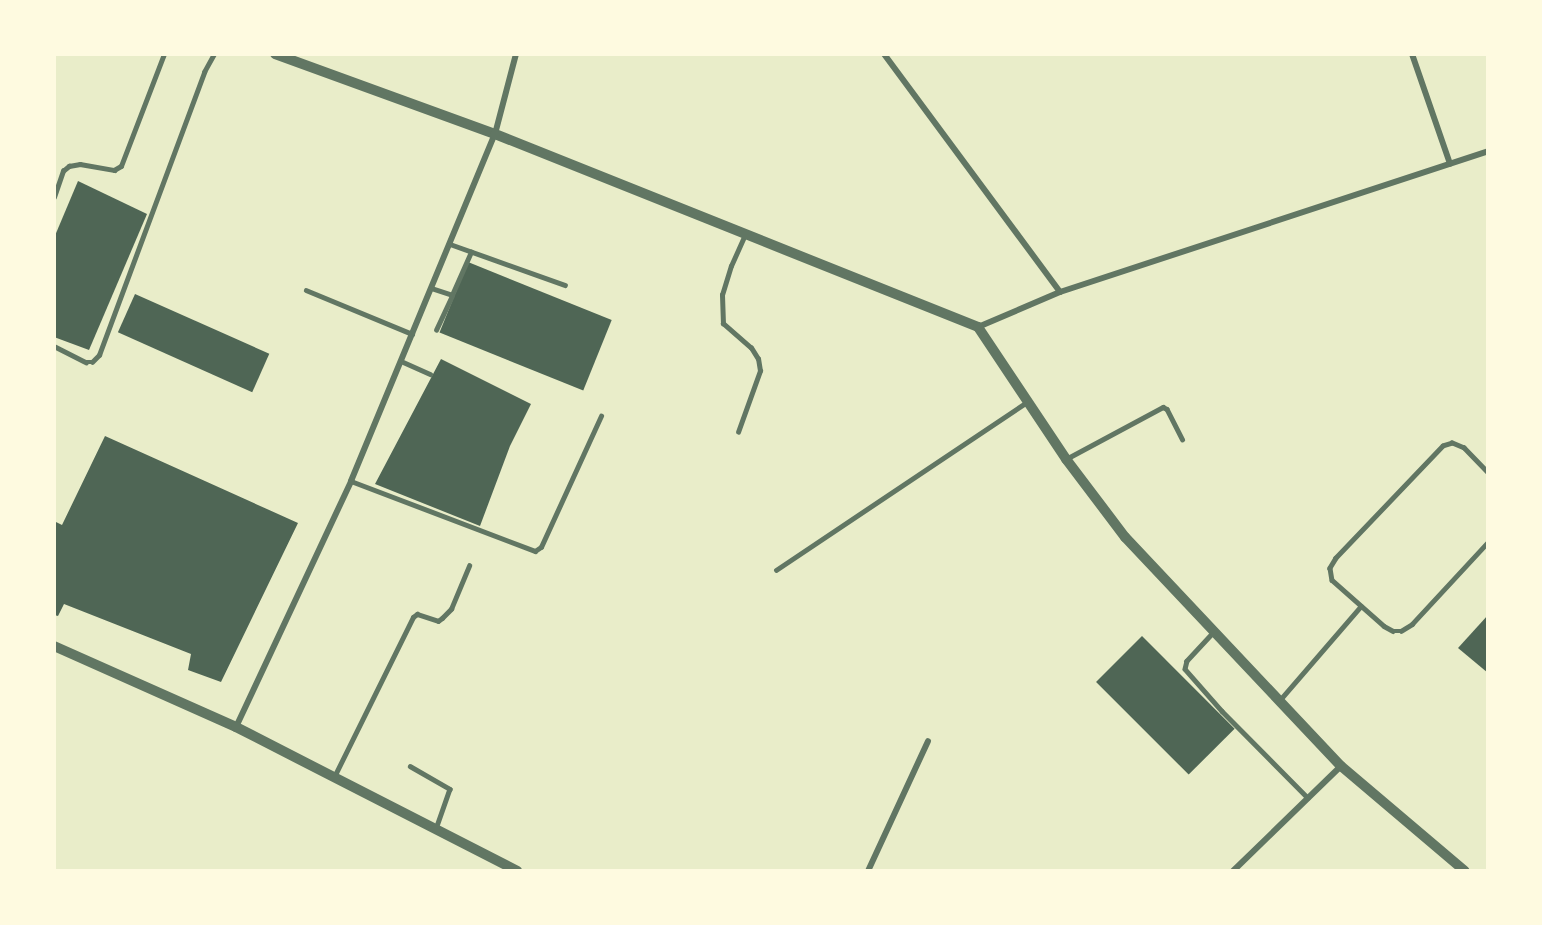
<!DOCTYPE html>
<html>
<head>
<meta charset="utf-8">
<style>
	body { margin:0 }
	#map { position:relative; width:1542px; height:925px; overflow:hidden; background:#e9edc9; font-family:Rubik,sans-serif }
	div>[style] { position:absolute }
	[style*='--x'] { left:calc(var(--x)*1px); top:calc(var(--y)*1px); width:calc(var(--w)*1px); rotate:calc(var(--a)*1deg) }
	.building>* { inset:0; background:#4f6655; transform-origin:0 0 }
	.service>* { height:4.5px; margin:-2.25px; padding:0 2.25px; transform-origin:2.25px; border-radius:2.25px; background:#617663 }
	.minor>* { height:6px; margin:-3px; padding:0 3px; transform-origin:3px; border-radius:3px; background:#617663 }
	.tertiary>* { height:10px; margin:-5px; padding:0 5px; transform-origin:5px; border-radius:5px; background:#617663 }
	span { translate:-50% -50%; white-space:nowrap; text-align:center; line-height:1.15; -webkit-text-stroke:5px #fefae0; paint-order:stroke }
	.frame { position:absolute; inset:0; border:56px solid #fefae0; pointer-events:none }
</style>
</head>
<body>
<div id="map">
	<div class="building">
		<div style="clip-path:polygon(78px 181px,147px 214px,89px 350px,54px 337px,54px 238px)"></div>
		<div style="left:468px;top:262px;width:155px;height:76px;rotate:22deg"></div>
		<div style="left:135px;top:294px;width:147px;height:42px;rotate:24deg"></div>
		<div style="clip-path:polygon(441px 359px,531px 404px,510px 446px,480px 526px,375px 484px)"></div>
		<div style="clip-path:polygon(105px 436px,298px 523px,221px 682px,188px 670px,191px 654px,64px 604px,58px 616px,54px 615px,54px 521px,62px 525px)"></div>
		<div style="clip-path:polygon(1488px 615px,1488px 673px,1458px 648px)"></div>
		<div style="left:1142px;top:636px;width:131px;height:65px;rotate:45deg"></div>
	</div>
	<div class="service">
		<div style="--x:54;--y:197;--w:28;--a:-71"></div>
		<div style="--x:63;--y:171;--w:8;--a:-40"></div>
		<div style="--x:69;--y:166;--w:11;--a:-10"></div>
		<div style="--x:80;--y:164;--w:35;--a:10"></div>
		<div style="--x:114;--y:170;--w:8;--a:-30"></div>
		<div style="--x:121;--y:166;--w:120;--a:-69"></div>
		<div style="--x:450;--y:244;--w:122;--a:19.6"></div>
		<div style="--x:431;--y:288;--w:22;--a:18"></div>
		<div style="--x:452;--y:295;--w:47;--a:-66.2"></div>
		<div style="--x:306;--y:290;--w:115;--a:22.5"></div>
		<div style="--x:436;--y:330;--w:38;--a:-65"></div>
		<div style="--x:54;--y:346;--w:36;--a:27"></div>
		<div style="--x:86;--y:362;--w:6;--a:0"></div>
		<div style="--x:92;--y:362;--w:10;--a:-45"></div>
		<div style="--x:99;--y:355;--w:302;--a:-69.6"></div>
		<div style="--x:204;--y:72;--w:21;--a:-61"></div>
		<div style="--x:401;--y:361;--w:32;--a:24"></div>
		<div style="--x:738;--y:432;--w:65;--a:-70.2"></div>
		<div style="--x:760;--y:371;--w:12;--a:-99"></div>
		<div style="--x:758;--y:359;--w:13;--a:-122"></div>
		<div style="--x:751;--y:348;--w:37;--a:-139"></div>
		<div style="--x:723;--y:324;--w:29;--a:-92"></div>
		<div style="--x:722;--y:295;--w:30;--a:-73"></div>
		<div style="--x:731;--y:266;--w:35;--a:-66"></div>
		<div style="--x:1066;--y:459;--w:110;--a:-28.2"></div>
		<div style="--x:1163;--y:407;--w:4;--a:27"></div>
		<div style="--x:1167;--y:409;--w:34;--a:63"></div>
		<div style="--x:1488;--y:473;--w:35;--a:-134"></div>
		<div style="--x:1464;--y:448;--w:13;--a:-157"></div>
		<div style="--x:1452;--y:443;--w:9;--a:162"></div>
		<div style="--x:1443;--y:446;--w:155;--a:133.7"></div>
		<div style="--x:1336;--y:558;--w:12;--a:121"></div>
		<div style="--x:1330;--y:568;--w:12;--a:81"></div>
		<div style="--x:1332;--y:580;--w:69;--a:41.5"></div>
		<div style="--x:1384;--y:626;--w:10;--a:29"></div>
		<div style="--x:1393;--y:631;--w:8;--a:0"></div>
		<div style="--x:1401;--y:631;--w:13;--a:-32"></div>
		<div style="--x:1412;--y:624;--w:112;--a:-47.2"></div>
		<div style="--x:351;--y:481;--w:197;--a:20.8"></div>
		<div style="--x:535;--y:551;--w:7;--a:-34"></div>
		<div style="--x:541;--y:547;--w:144;--a:-65.4"></div>
		<div style="--x:776;--y:570;--w:303;--a:-33.8"></div>
		<div style="--x:1214;--y:632;--w:40;--a:133"></div>
		<div style="--x:1187;--y:661;--w:8;--a:104"></div>
		<div style="--x:1185;--y:669;--w:56;--a:48.6"></div>
		<div style="--x:1222;--y:711;--w:122;--a:45.3"></div>
		<div style="--x:1279;--y:701;--w:125;--a:-49.2"></div>
		<div style="--x:410;--y:766;--w:46;--a:29.9"></div>
		<div style="--x:450;--y:789;--w:42;--a:109.3"></div>
		<div style="--x:334;--y:777;--w:178;--a:-63.7"></div>
		<div style="--x:413;--y:617;--w:5;--a:-37"></div>
		<div style="--x:417;--y:614;--w:22;--a:18"></div>
		<div style="--x:438;--y:621;--w:5;--a:-37"></div>
		<div style="--x:442;--y:618;--w:13;--a:-45"></div>
		<div style="--x:451;--y:609;--w:47;--a:-67.3"></div>
	</div>
	<div class="minor">
		<div style="--x:884;--y:54;--w:296;--a:53.5"></div>
		<div style="--x:1412;--y:54;--w:116;--a:70.9"></div>
		<div style="--x:978;--y:327;--w:89;--a:-23.1"></div>
		<div style="--x:1060;--y:292;--w:451;--a:-18.2"></div>
		<div style="--x:236;--y:727;--w:272;--a:-64.9"></div>
		<div style="--x:351;--y:481;--w:376;--a:-67.5"></div>
		<div style="--x:495;--y:134;--w:83;--a:-75.3"></div>
		<div style="--x:868;--y:871;--w:143;--a:-65.2"></div>
		<div style="--x:1233;--y:871;--w:151;--a:-44.2"></div>
	</div>
	<div class="tertiary">
		<div style="--x:275;--y:54;--w:234;--a:20"></div>
		<div style="--x:495;--y:134;--w:520;--a:21.78"></div>
		<div style="--x:978;--y:327;--w:159;--a:56.3"></div>
		<div style="--x:1066;--y:459;--w:98;--a:52.9"></div>
		<div style="--x:1125;--y:537;--w:315;--a:46.7"></div>
		<div style="--x:1341;--y:766;--w:162;--a:40.3"></div>
		<div style="--x:54;--y:646;--w:199;--a:24"></div>
		<div style="--x:236;--y:727;--w:316;--a:27.1"></div>
	</div>
	<div class="frame"></div>
</div>
</body>
</html>
